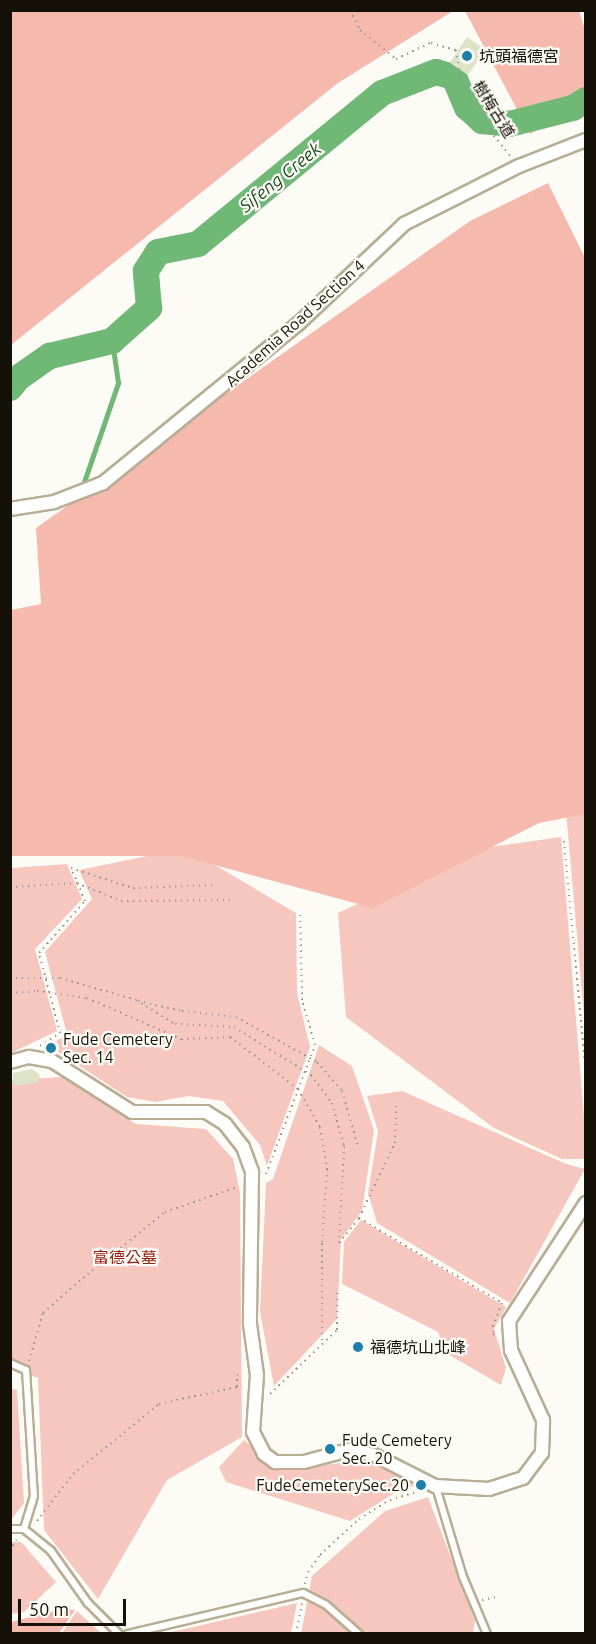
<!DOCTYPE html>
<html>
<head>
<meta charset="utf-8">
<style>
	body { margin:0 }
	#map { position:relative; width:596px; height:1644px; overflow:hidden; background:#fdfbf6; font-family:Ubuntu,"Noto Sans TC",sans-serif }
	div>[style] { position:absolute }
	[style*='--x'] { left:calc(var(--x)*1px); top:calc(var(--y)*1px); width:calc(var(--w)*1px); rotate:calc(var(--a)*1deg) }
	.green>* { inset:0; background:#f6c7be }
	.forest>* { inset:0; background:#f6b9ad }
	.stream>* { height:4.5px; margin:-2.25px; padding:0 2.25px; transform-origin:2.25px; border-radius:2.25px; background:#6fb875 }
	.river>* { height:26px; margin:-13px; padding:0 13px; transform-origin:13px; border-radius:13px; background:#6fb875 }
	.building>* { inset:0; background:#dde3c7; transform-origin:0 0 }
	.path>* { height:2px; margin-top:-1px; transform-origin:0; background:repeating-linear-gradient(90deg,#9a9891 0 1.5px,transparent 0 6px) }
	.roads { filter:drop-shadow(2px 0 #b9ae94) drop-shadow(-2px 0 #b9ae94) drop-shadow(0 2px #b9ae94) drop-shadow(0 -2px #b9ae94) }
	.lane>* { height:6px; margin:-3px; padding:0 3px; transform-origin:3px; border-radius:3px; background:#fff }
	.street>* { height:12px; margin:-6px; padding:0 6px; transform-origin:6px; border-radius:6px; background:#fff }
	.dots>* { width:16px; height:16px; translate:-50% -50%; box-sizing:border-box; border:3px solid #fdfbf6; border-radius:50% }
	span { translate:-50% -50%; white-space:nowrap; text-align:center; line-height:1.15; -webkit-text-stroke:4.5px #fdfbf6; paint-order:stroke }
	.poi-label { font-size:16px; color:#151108 }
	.left { translate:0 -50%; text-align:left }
	.right { translate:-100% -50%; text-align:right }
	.street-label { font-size:16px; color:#151108 }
	.park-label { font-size:16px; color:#942215 }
	.water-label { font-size:18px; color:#194d21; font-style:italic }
	.frame { position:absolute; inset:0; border:12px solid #151108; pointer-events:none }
	.scale { position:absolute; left:18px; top:1599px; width:108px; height:27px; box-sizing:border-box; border:3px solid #151108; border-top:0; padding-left:8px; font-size:18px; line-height:21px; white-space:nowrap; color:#151108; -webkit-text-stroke:4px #fdfbf6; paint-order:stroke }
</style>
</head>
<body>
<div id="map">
	<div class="green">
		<div style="clip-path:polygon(585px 808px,585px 1027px,566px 811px)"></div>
		<div style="clip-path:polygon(561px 837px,585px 1130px,585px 1159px,562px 1159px,494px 1128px,346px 1017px,338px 913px,476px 849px)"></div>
		<div style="clip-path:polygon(186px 848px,296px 913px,297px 993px,310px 1047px,267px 1166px,260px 1145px,223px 1101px,189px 1096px,155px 1102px,127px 1097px,49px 1046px,67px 1034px,45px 952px,92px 899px,79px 870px)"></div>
		<div style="clip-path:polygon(67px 864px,82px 899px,35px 949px,57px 1031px,11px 1053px,11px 868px)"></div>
		<div style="clip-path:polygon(319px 1045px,352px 1066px,374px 1130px,362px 1211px,341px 1239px,337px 1319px,274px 1386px,260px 1312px,266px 1183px,273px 1179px)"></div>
		<div style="clip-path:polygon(63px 1077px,136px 1124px,206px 1129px,233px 1159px,240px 1193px,242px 1437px,167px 1480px,98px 1599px,44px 1530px,38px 1378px,11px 1368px,11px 1080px)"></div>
		<div style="clip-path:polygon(402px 1091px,566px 1164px,585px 1169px,510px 1303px,377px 1223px,368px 1193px,378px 1131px,367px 1096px)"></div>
		<div style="clip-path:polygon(361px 1220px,506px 1307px,494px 1329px,506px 1368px,501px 1385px,446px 1353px,438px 1332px,342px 1284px,344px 1242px)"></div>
		<div style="clip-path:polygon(10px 1388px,17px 1390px,24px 1503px,11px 1520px)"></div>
		<div style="clip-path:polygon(244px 1440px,274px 1466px,290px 1470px,361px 1460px,420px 1484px,396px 1492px,350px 1521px,226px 1482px,219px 1467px)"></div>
		<div style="clip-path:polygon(428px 1497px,475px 1621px,473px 1633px,301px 1634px,312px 1576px,385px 1511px)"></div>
		<div style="clip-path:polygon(11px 1542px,21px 1542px,56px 1582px,24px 1612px,11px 1614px)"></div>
		<div style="clip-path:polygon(297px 1603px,291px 1633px,167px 1633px)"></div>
		<div style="clip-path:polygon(77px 1611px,101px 1633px,62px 1633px)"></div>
	</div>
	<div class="forest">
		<div style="clip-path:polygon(11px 10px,453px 10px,453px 11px,338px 83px,11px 345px)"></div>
		<div style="clip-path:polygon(465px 11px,579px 11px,585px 30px,585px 105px,530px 134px)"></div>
		<div style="clip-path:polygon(548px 183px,585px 258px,585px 814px,539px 823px,373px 908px,181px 856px,11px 856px,11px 610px,41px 604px,36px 528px,470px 221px)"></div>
		<div style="clip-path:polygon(62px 1609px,75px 1610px,59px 1633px,11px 1633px,11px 1622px)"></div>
	</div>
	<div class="stream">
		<div style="--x:84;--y:482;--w:105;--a:-71"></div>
		<div style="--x:118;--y:383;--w:42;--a:-98.1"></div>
	</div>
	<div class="river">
		<div style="--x:10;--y:388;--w:13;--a:-51"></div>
		<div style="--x:18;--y:378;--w:39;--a:-35"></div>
		<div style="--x:50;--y:356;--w:64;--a:-13.6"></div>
		<div style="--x:112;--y:341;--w:50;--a:-41.7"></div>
		<div style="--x:149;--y:308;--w:37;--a:-95"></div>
		<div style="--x:146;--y:271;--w:22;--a:-58"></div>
		<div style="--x:158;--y:252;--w:41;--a:-11.3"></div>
		<div style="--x:198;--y:244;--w:238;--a:-39.4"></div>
		<div style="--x:382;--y:93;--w:58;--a:-21.3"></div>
		<div style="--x:436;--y:72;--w:19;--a:16"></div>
		<div style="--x:454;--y:77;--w:33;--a:67"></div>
		<div style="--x:467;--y:107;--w:21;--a:43"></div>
		<div style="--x:482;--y:121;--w:28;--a:6"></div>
		<div style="--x:510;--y:124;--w:65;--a:-14.3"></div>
		<div style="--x:573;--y:108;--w:15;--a:-32"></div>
	</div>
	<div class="building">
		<div style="left:467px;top:37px;width:22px;height:31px;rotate:34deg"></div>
		<div style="clip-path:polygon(32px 1069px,40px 1075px,37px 1082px,18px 1086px,12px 1083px,13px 1073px)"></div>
	</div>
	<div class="path">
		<div style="--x:350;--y:10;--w:22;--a:63"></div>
		<div style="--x:360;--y:30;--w:46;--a:38.9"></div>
		<div style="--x:396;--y:59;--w:38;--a:-25"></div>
		<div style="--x:431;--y:43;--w:26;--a:16"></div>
		<div style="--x:456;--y:50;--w:27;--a:80"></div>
		<div style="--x:461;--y:77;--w:25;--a:67"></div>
		<div style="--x:471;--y:100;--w:23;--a:43"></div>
		<div style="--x:488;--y:116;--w:15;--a:82"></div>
		<div style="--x:490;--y:131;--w:33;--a:51"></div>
		<div style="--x:564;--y:841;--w:233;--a:84.6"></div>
		<div style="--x:71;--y:868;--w:65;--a:17.9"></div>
		<div style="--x:133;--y:888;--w:80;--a:-2.1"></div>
		<div style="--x:10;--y:887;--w:67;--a:-3.4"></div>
		<div style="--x:77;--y:883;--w:48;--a:22.2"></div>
		<div style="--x:121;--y:901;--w:112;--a:-0.5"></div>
		<div style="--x:10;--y:978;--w:50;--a:0"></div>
		<div style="--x:60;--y:978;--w:79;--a:16.1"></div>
		<div style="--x:136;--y:1000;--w:46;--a:31.6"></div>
		<div style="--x:175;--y:1024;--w:59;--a:2.9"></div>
		<div style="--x:234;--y:1027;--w:91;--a:31.9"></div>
		<div style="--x:311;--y:1075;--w:35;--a:53"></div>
		<div style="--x:332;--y:1103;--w:45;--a:74.4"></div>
		<div style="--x:344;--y:1146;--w:97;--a:93"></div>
		<div style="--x:339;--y:1243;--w:32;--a:-51"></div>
		<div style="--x:359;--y:1218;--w:83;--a:-64.4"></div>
		<div style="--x:395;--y:1143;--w:37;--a:-88"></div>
		<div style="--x:10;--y:993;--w:27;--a:-4"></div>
		<div style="--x:37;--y:991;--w:50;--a:8"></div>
		<div style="--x:87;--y:998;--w:103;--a:23.6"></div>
		<div style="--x:181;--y:1039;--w:49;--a:-2.3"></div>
		<div style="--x:230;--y:1037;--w:86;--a:37.4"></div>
		<div style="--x:298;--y:1089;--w:44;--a:59.9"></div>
		<div style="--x:320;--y:1127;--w:43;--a:80.5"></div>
		<div style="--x:327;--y:1169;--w:74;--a:93.9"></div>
		<div style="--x:322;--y:1243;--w:101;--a:90"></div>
		<div style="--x:138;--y:1001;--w:45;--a:12.8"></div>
		<div style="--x:182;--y:1011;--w:54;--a:6.3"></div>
		<div style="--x:236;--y:1017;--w:93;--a:29.1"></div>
		<div style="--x:317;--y:1062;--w:38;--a:49"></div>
		<div style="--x:342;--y:1091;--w:57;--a:73.8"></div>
		<div style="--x:40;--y:1046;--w:24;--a:-33"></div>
		<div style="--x:60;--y:1033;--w:83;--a:-104.7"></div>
		<div style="--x:39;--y:953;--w:69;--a:-48.5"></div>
		<div style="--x:85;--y:901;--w:36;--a:-113"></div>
		<div style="--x:266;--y:1174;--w:138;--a:-69.2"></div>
		<div style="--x:315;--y:1045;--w:47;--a:-106.1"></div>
		<div style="--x:302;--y:1000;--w:87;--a:-91.3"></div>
		<div style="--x:586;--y:1176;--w:1;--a:90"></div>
		<div style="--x:359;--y:1218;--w:166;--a:30.7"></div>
		<div style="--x:502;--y:1303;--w:24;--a:112"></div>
		<div style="--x:493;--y:1325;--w:9;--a:90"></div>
		<div style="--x:493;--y:1334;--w:4;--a:14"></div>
		<div style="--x:29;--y:1361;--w:50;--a:-73.7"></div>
		<div style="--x:43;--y:1313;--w:53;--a:-41.2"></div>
		<div style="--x:83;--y:1278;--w:105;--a:-38.8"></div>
		<div style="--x:165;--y:1212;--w:76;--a:-19.1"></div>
		<div style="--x:270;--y:1394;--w:93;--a:-43.7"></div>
		<div style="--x:337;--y:1330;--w:37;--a:-90"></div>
		<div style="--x:37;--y:1521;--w:59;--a:-52.5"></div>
		<div style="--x:73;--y:1474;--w:111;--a:-39.1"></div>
		<div style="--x:159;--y:1404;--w:80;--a:-12.3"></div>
		<div style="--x:237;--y:1387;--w:12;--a:-90"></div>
		<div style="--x:237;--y:1375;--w:6;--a:0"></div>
		<div style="--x:10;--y:1551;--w:13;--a:-61"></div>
		<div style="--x:305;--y:1584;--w:12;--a:-76"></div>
		<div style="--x:308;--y:1572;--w:21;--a:-55"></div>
		<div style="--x:320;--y:1555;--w:53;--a:-42.7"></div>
		<div style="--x:359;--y:1519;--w:36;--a:-32"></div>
		<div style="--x:390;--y:1500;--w:28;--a:-17"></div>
		<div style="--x:482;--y:1600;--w:14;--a:-12"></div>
		<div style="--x:296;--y:1634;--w:31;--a:-79"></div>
	</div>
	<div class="roads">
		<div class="lane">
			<div style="--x:10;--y:1363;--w:17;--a:24"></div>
			<div style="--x:26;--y:1370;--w:126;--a:86.4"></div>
			<div style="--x:34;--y:1496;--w:34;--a:107"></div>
			<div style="--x:436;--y:1487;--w:94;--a:73.3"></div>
			<div style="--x:463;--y:1577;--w:62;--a:67.2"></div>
			<div style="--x:10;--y:1529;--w:14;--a:0"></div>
			<div style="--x:24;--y:1529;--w:35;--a:39"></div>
			<div style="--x:51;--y:1551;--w:64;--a:54.6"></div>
			<div style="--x:88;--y:1603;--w:44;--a:45"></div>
			<div style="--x:128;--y:1634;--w:180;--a:-13.2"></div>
			<div style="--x:303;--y:1593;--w:25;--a:27"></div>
			<div style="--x:325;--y:1604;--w:45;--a:41.4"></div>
		</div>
		<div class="street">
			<div style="--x:10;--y:509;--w:45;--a:-9"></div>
			<div style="--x:54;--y:502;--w:53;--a:-21.2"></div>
			<div style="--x:103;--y:483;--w:250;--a:-39.2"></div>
			<div style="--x:297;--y:325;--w:147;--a:-43.3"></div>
			<div style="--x:404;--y:224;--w:129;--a:-26.8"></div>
			<div style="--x:519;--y:166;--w:72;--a:-21.2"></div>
			<div style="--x:10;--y:1062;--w:20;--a:-15"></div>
			<div style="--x:29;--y:1057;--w:23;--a:10"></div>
			<div style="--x:52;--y:1061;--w:95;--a:32.5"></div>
			<div style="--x:132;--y:1112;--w:74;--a:0"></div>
			<div style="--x:206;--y:1112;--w:22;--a:32"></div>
			<div style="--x:225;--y:1124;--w:29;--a:52"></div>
			<div style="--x:243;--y:1147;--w:27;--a:70"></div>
			<div style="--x:252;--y:1172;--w:152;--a:90.8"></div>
			<div style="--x:250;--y:1324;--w:51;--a:82.2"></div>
			<div style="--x:257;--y:1375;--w:57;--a:94"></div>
			<div style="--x:253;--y:1432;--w:25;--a:63"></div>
			<div style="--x:264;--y:1454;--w:14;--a:36"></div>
			<div style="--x:275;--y:1462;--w:29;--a:0"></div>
			<div style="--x:304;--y:1462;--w:47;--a:-14.9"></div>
			<div style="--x:349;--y:1450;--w:25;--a:11"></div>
			<div style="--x:374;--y:1455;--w:68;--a:26.9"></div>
			<div style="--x:435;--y:1486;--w:54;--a:3.2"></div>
			<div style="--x:489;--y:1489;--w:36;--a:-18"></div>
			<div style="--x:523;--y:1478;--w:31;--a:-53"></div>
			<div style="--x:542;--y:1453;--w:33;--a:-88"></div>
			<div style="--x:543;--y:1420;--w:77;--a:-114.6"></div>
			<div style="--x:511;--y:1350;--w:29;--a:-94"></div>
			<div style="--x:509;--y:1321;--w:141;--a:-56.9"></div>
		</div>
	</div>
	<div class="dots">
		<div style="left:467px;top:56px;background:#1c80aa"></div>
		<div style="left:51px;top:1048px;background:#1c80aa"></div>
		<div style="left:358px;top:1347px;background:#1c80aa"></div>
		<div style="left:330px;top:1449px;background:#1c80aa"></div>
		<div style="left:421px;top:1485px;background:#1c80aa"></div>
	</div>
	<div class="poi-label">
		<span class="left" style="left:479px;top:56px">坑頭福德宮</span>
		<span class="left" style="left:63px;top:1048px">Fude Cemetery<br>Sec. 14</span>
		<span class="left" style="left:370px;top:1347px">福德坑山北峰</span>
		<span class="left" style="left:342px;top:1449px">Fude Cemetery<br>Sec. 20</span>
		<span class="right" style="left:409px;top:1485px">FudeCemeterySec.20</span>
	</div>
	<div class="street-label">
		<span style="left:494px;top:109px;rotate:58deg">樹梅古道</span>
		<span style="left:295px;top:323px;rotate:-42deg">Academia Road Section 4</span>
	</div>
	<div class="park-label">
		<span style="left:125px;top:1257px">富德公墓</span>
	</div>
	<div class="water-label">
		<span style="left:280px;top:177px;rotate:-39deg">Sifeng Creek</span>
	</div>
	<div class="frame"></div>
	<div class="scale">50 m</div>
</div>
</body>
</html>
